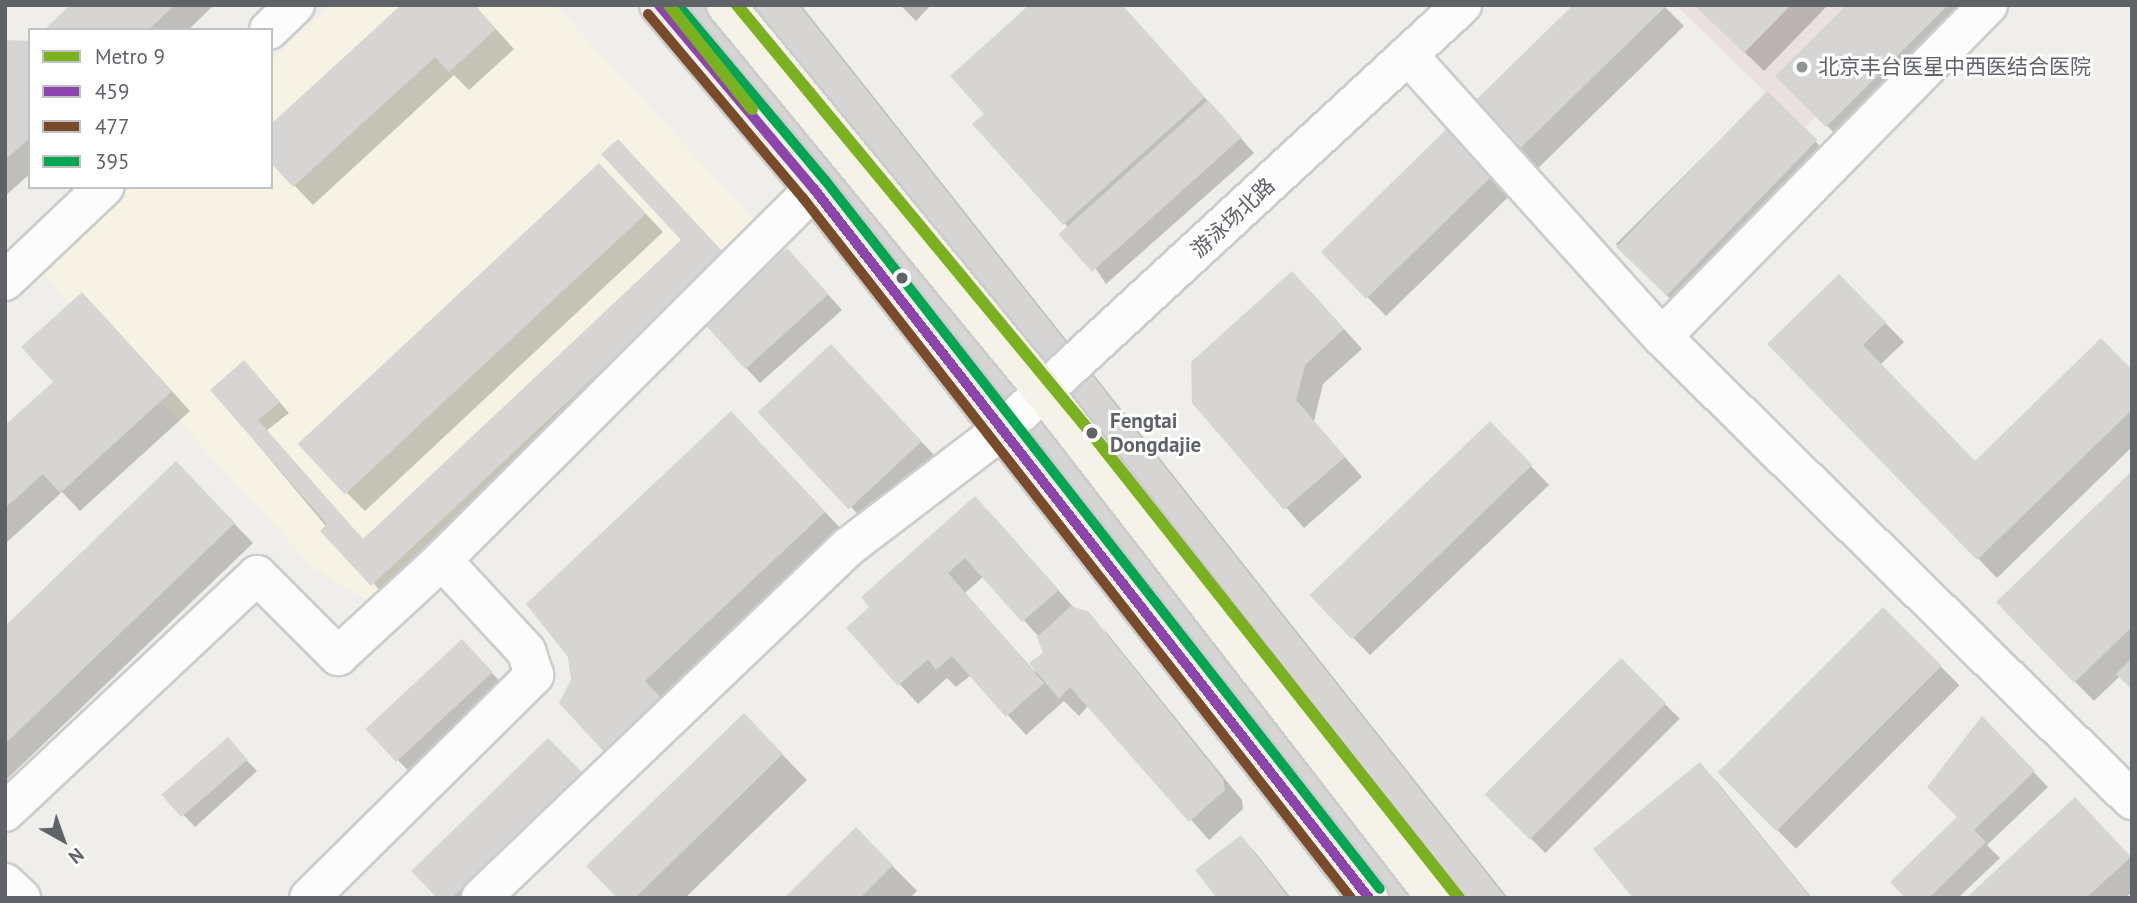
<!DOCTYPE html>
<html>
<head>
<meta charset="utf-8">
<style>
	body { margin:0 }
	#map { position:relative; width:2137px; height:903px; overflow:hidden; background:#efeeea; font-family:"PT Sans","Noto Sans SC",sans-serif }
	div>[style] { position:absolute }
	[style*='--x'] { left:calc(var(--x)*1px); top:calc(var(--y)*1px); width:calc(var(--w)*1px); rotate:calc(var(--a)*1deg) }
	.commercial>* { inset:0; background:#f7f3e4 }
	.medical>* { inset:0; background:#eae0de }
	.shadow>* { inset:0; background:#0003; transform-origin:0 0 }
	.building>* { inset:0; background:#d6d5d3; transform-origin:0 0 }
	.roads { filter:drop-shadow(2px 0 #cbcccc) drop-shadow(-2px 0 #cbcccc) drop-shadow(0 2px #cbcccc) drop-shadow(0 -2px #cbcccc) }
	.minor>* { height:38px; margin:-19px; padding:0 19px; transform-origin:19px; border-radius:19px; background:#fdfcfc }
	.major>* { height:38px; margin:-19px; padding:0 19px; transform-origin:19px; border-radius:19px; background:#f4f2e9 }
	.bus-1>* { height:10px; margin:-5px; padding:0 5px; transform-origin:5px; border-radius:5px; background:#8e44ad }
	.bus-2>* { height:10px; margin:-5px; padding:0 5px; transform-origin:5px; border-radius:5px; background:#7a4b2a }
	.bus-3>* { height:10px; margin:-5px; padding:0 5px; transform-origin:5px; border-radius:5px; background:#00a651 }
	.metro-1>* { height:12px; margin:-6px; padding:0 6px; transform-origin:6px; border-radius:6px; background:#7bb11f }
	.dots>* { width:19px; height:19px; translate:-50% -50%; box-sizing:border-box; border:4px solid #fff; border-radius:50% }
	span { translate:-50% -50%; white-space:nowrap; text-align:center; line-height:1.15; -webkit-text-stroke:6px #fff; paint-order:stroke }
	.poi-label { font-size:21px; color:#5f6368 }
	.left { translate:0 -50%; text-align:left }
	.street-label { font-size:21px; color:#5f6368 }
	.stop-label { font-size:21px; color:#5f6368; font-weight:700 }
	.frame { position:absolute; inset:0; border:7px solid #5f6368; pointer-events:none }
	.legend { position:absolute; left:28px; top:28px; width:245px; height:161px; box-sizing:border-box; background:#fff; border:2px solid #bfc1c3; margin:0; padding:9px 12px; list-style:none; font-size:21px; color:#5f6368 }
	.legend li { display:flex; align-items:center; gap:14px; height:35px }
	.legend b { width:35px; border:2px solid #bfc1c3 }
	.north { position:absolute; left:28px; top:805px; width:70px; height:70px; -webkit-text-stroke:5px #fff; paint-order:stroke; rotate:140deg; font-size:19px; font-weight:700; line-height:28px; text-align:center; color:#5f6368 }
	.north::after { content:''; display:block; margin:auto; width:24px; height:32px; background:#5f6368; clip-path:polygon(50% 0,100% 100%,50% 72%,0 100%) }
</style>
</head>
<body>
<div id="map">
	<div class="commercial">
		<div style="clip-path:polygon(331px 5px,555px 5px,759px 225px,375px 605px,314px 568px,41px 271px,132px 187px,271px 187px,271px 60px)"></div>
	</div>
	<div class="medical">
		<div style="clip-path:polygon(1676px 5px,1926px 5px,1803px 129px)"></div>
	</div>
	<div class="shadow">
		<div style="clip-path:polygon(73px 5px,214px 5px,188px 30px,46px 30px)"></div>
		<div style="clip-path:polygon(474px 5px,514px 49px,469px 90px,454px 75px,313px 205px,271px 161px)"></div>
		<div style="clip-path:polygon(649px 5px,801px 5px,1508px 898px,1355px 898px)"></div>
		<div style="clip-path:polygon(900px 5px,931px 5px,916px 21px)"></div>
		<div style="clip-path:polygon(1122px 5px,1254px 153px,1106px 284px,1067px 226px,975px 125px)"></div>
		<div style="clip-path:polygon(1663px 5px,1684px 26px,1386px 316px,1323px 252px)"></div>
		<div style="clip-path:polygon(1696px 5px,1828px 5px,1764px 71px)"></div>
		<div style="clip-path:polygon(1850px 5px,1955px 5px,1966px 16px,1841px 140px,1778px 76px)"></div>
		<div style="clip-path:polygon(5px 42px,30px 42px,30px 174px,5px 196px)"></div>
		<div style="left:1767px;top:93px;width:94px;height:214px;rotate:45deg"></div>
		<div style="clip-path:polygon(618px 184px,663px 232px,365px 511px,346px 492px)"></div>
		<div style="clip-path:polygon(684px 240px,743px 274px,391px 604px,212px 390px,254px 372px,289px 413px,266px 431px,364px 541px)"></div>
		<div style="clip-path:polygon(801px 265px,842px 310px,760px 383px,705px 323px)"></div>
		<div style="clip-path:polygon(1839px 276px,1904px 342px,1880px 365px,1975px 463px,2132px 372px,2132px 447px,1997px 578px,1770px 344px)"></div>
		<div style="clip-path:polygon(1311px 292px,1362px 349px,1323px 384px,1314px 421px,1362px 477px,1304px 528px,1194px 402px)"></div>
		<div style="clip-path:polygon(101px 313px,190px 411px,80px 511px,62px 492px,5px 544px,5px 428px,55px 382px)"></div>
		<div style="clip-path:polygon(845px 362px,936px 457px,866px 523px,852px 508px)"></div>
		<div style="clip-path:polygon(750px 432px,843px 531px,662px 701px,572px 681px)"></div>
		<div style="clip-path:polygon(1508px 442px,1549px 485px,1370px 655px,1311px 594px)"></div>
		<div style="clip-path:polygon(2132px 473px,2132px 688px,2120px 676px,2094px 701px,1998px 603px)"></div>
		<div style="clip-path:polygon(195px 483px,253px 543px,5px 781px,5px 628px)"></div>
		<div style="clip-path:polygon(evenodd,994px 517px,1075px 609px,1107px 633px,1242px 800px,1243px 809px,1209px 840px,1089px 705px,1079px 716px,1064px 701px,1026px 735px,971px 675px,956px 687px,947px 678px,918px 704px,848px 628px,994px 517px,984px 576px,1039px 637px,1045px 653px,1035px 672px,965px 593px,984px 576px)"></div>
		<div style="left:1883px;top:609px;width:108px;height:231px;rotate:45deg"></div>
		<div style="left:462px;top:642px;width:64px;height:128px;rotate:46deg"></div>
		<div style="left:1621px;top:660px;width:83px;height:190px;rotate:45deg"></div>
		<div style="clip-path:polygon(744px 715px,807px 780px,685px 898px,619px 898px)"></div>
		<div style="clip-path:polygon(1996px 733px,2048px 787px,1987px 845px,2000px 858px,1958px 898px,1908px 898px,1959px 817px)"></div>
		<div style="clip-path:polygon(548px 740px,595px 788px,482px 898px,440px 898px)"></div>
		<div style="clip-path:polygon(237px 750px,257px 771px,195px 827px,166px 796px)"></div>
		<div style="clip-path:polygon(1700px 764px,1718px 783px,1812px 898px,1635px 898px)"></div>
		<div style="clip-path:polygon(2094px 818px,2132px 859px,2132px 892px,2125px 898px,1968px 898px)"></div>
		<div style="clip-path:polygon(856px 829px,917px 891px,910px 898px,786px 898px)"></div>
		<div style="clip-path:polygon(1240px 837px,1255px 852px,1291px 898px,1219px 898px)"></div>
	</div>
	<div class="building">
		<div style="clip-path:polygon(70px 5px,175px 5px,148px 30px,44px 30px)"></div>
		<div style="clip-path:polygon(401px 5px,475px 5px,496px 29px,449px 72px,435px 57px,293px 187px,271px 163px,271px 124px)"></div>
		<div style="clip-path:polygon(646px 5px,799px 5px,1506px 898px,1353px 898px)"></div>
		<div style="clip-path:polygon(1029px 5px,1122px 5px,1205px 97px,1063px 225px,972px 124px,984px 114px,950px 76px)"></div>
		<div style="clip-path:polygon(1573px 5px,1667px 5px,1366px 299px,1321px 252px)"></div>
		<div style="clip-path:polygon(1694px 5px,1791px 5px,1744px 53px)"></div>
		<div style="clip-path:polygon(1847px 5px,1948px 5px,1826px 127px,1775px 76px)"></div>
		<div style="clip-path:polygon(5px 40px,30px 41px,30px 138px,5px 160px)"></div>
		<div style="left:1767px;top:91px;width:70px;height:217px;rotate:44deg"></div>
		<div style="left:1208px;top:100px;width:50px;height:201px;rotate:48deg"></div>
		<div style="clip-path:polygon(618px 139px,725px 254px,371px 586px,320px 531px,327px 524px,210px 390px,244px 360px,280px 402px,258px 420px,363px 539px,681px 240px,601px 154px)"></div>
		<div style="left:599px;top:163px;width:69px;height:412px;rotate:47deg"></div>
		<div style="left:787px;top:248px;width:62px;height:112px;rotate:48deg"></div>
		<div style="clip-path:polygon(1292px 271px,1344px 329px,1305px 365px,1296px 400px,1345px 457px,1284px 510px,1192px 403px,1191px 362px)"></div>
		<div style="clip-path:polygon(1839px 274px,1886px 322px,1863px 345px,1975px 461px,2101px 338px,2132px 370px,2132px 410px,1977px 560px,1767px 344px)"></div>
		<div style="clip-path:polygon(82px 292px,172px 391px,60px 493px,43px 474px,5px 508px,5px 425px,53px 382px,21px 347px)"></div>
		<div style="left:831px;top:344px;width:133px;height:100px;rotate:47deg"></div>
		<div style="clip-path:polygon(731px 411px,825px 512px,645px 681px,662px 699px,605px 753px,559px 703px,571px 680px,568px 657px,526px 604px)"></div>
		<div style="left:1490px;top:421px;width:61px;height:251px;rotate:46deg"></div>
		<div style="clip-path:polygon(176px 461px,235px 523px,5px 744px,5px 626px)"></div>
		<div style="clip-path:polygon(2132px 471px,2132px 627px,2074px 683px,1996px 602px)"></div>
		<div style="clip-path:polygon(975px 496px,1059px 590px,1022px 622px,965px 558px,948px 573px,1044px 683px,1006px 717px,952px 656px,936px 670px,928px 659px,898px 686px,846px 628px,869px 607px,861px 597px)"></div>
		<div style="clip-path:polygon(1071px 606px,1089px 612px,1223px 779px,1225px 790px,1189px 822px,1070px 687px,1059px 699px,1029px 663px,1043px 653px,1037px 637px)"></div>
		<div style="left:1883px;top:607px;width:83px;height:234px;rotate:45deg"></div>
		<div style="left:462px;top:639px;width:45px;height:132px;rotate:47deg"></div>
		<div style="left:1621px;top:658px;width:64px;height:193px;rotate:45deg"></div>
		<div style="clip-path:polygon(2132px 658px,2132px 690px,2116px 674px)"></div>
		<div style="clip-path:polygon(744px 713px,783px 754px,635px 898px,617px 898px,586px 866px)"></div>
		<div style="clip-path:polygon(1982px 716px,2035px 771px,1974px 830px,1986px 842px,1929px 898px,1905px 898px,1890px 882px,1957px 817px,1927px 787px)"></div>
		<div style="left:228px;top:737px;width:30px;height:88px;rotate:49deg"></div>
		<div style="clip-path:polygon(548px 738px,582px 772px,452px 898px,437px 898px,411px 871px)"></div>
		<div style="clip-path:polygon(1700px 762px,1811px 898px,1633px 898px,1593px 849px)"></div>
		<div style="clip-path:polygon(2075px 797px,2131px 857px,2086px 898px,1966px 898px)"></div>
		<div style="clip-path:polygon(856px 827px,893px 865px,860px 898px,784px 898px)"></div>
		<div style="clip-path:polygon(1241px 835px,1289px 898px,1217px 898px,1195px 870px)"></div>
	</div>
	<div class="roads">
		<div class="minor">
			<div style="--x:1988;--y:5;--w:465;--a:134.5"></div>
			<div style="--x:1662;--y:337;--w:660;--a:44.57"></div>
			<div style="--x:269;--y:30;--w:36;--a:-44"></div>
			<div style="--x:1408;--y:55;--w:380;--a:48"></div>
			<div style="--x:5;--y:281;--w:137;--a:-43.5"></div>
			<div style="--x:5;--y:812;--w:346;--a:-43.2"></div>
			<div style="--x:257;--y:575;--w:115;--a:45"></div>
			<div style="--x:338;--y:656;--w:142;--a:-42.7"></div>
			<div style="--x:5;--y:883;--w:22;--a:43"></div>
			<div style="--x:309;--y:898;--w:317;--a:-44.7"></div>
			<div style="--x:534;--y:675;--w:25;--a:-108"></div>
			<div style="--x:526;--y:651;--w:124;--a:-132.7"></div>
			<div style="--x:442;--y:560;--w:525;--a:-44.92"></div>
			<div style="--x:481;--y:898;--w:508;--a:-43.72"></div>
			<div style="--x:848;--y:547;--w:195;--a:-37.3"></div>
			<div style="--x:1003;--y:429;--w:625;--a:-42.73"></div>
		</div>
		<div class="major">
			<div style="--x:659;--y:5;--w:241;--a:49.9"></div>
			<div style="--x:814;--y:189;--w:900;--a:51.95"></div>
			<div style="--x:726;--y:5;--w:501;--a:50.59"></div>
			<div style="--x:1044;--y:392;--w:640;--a:52.23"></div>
		</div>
	</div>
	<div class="bus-1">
		<div style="--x:659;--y:5;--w:241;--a:49.9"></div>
		<div style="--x:814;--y:189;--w:900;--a:51.95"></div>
	</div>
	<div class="bus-2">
		<div style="--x:648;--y:14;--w:241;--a:49.9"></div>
		<div style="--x:803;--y:198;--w:889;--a:51.94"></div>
	</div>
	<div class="bus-3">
		<div style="--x:678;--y:5;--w:229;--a:50"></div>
		<div style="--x:825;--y:180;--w:900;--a:51.95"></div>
	</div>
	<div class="metro-1">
		<div style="--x:669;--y:5;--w:133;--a:51.4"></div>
		<div style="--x:737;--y:5;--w:557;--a:50.39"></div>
		<div style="--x:1092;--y:434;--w:592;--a:51.66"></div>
	</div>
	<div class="dots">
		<div style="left:1802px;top:67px;background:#919496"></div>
		<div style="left:902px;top:278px;background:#5f6368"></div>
		<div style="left:1092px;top:433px;background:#5f6368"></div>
	</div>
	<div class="poi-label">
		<span class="left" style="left:1818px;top:67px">北京丰台医星中西医结合医院</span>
	</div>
	<div class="street-label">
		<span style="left:1233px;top:218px;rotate:-43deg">游泳场北路</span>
	</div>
	<div class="stop-label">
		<span class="left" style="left:1110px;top:433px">Fengtai<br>Dongdajie</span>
	</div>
	<div class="frame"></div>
	<ul class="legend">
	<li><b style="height:9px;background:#7bb11f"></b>Metro 9</li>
	<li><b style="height:9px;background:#8e44ad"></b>459</li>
	<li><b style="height:9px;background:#7a4b2a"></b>477</li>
	<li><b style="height:9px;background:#00a651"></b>395</li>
	</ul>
	<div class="north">N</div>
</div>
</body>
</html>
